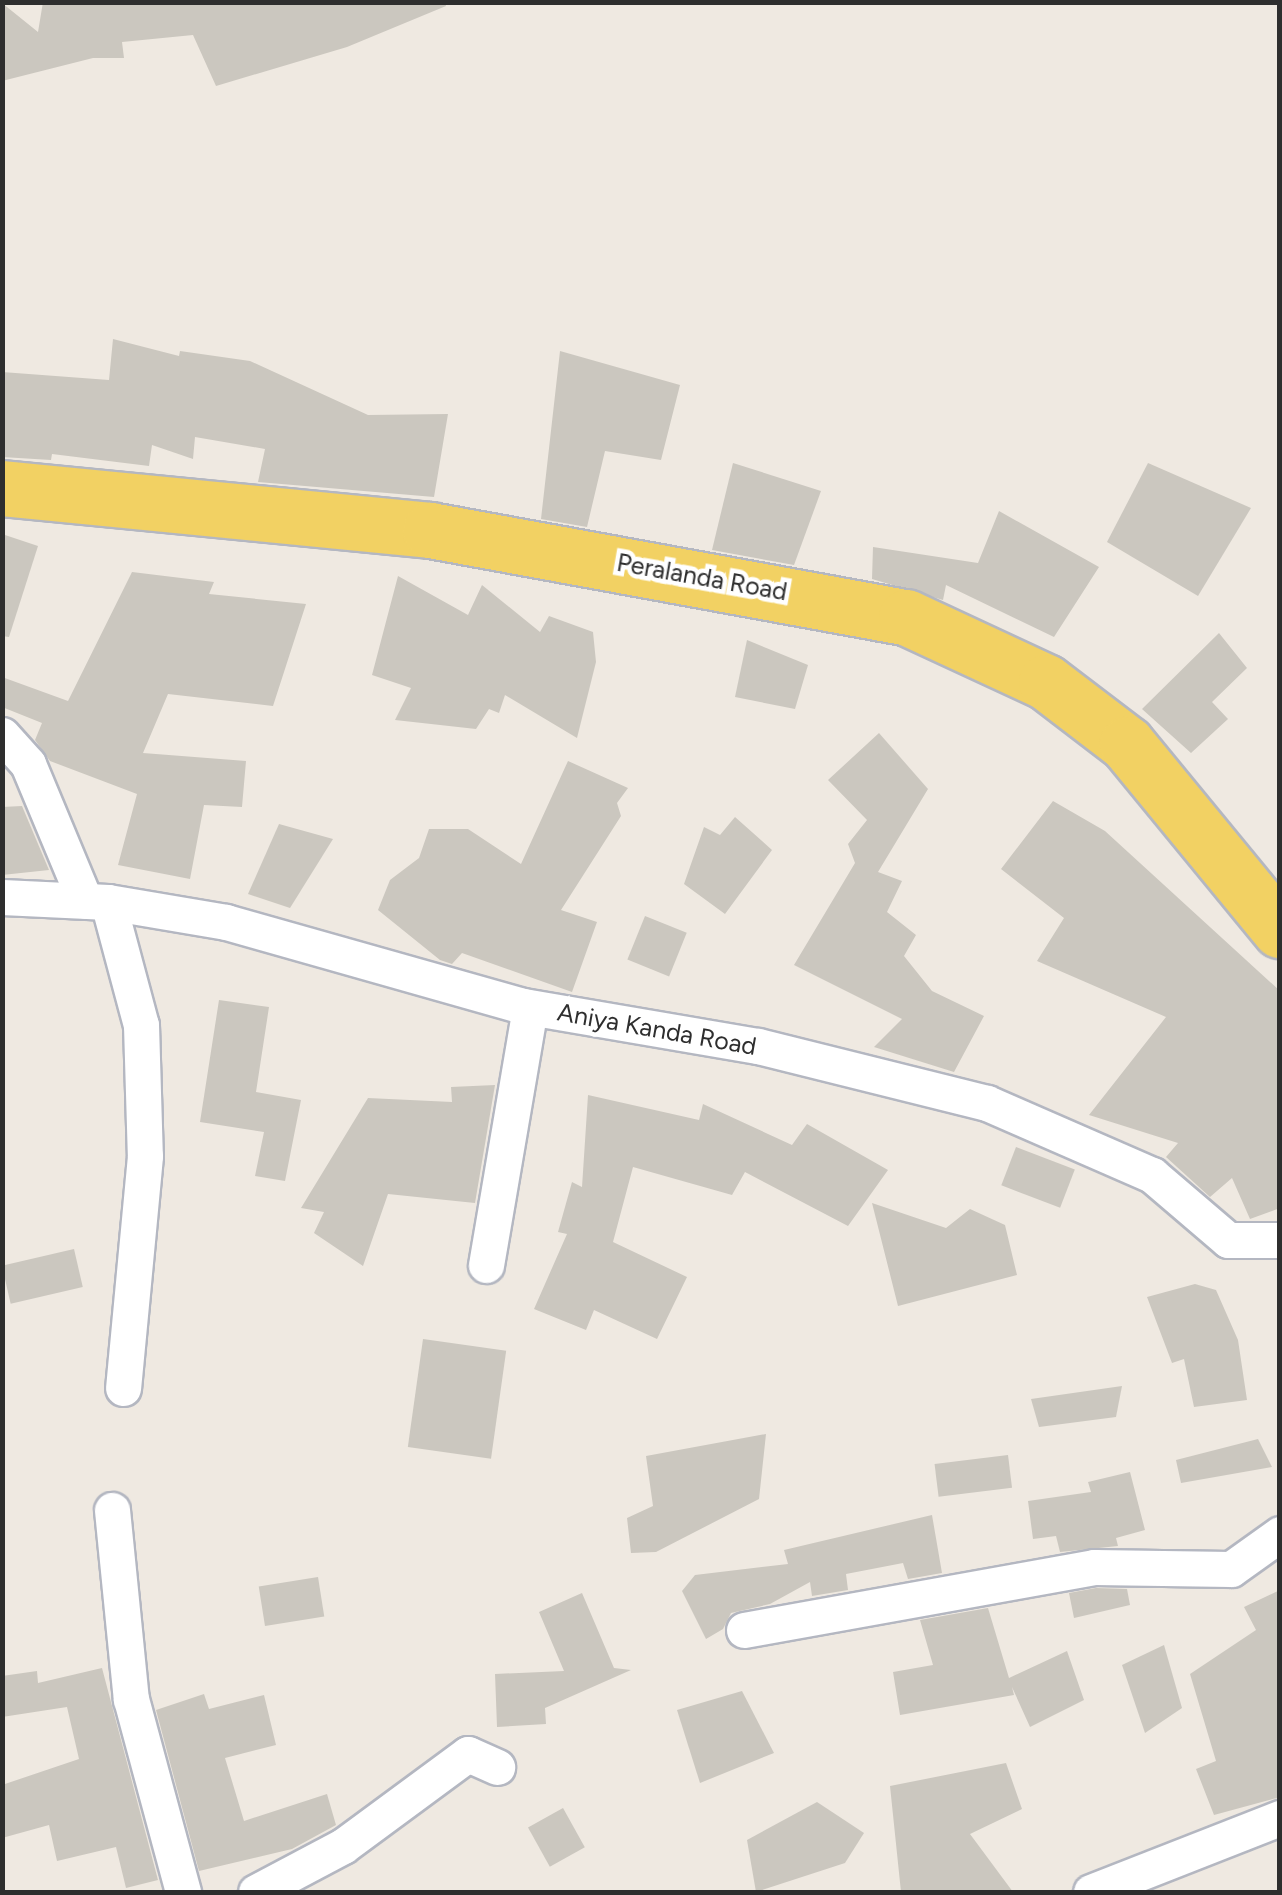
<!DOCTYPE html>
<html>
<head>
<meta charset="utf-8">
<style>
	body { margin:0 }
	#map { position:relative; width:1282px; height:1895px; overflow:hidden; background:#efe9e1; font-family:Figtree,sans-serif }
	div>[style] { position:absolute }
	[style*='--x'] { left:calc(var(--x)*1px); top:calc(var(--y)*1px); width:calc(var(--w)*1px); rotate:calc(var(--a)*1deg) }
	.building>* { inset:0; background:#cbc7bf; transform-origin:0 0 }
	.roads { filter:drop-shadow(2px 0 #b4b7c1) drop-shadow(-2px 0 #b4b7c1) drop-shadow(0 2px #b4b7c1) drop-shadow(0 -2px #b4b7c1) }
	.street>* { height:35px; margin:-17.5px; padding:0 17.5px; transform-origin:17.5px; border-radius:17.5px; background:#fff }
	.primary>* { height:55px; margin:-27.5px; padding:0 27.5px; transform-origin:27.5px; border-radius:27.5px; background:#f2d163 }
	span { translate:-50% -50%; white-space:nowrap; text-align:center; line-height:1.15; -webkit-text-stroke:9px #fff; paint-order:stroke }
	.street-label { font-size:25px; color:#2e2e2e }
	.frame { position:absolute; inset:0; border:5px solid #2e2e2e; pointer-events:none }
</style>
</head>
<body>
<div id="map">
	<div class="building">
		<div style="clip-path:polygon(43px 2px,445px 2px,446px 6px,347px 47px,216px 86px,193px 35px,122px 42px,124px 58px,93px 58px,2px 81px,2px 3px,38px 32px)"></div>
		<div style="clip-path:polygon(113px 339px,179px 356px,180px 351px,250px 361px,368px 415px,448px 414px,434px 497px,258px 482px,265px 449px,195px 437px,193px 459px,152px 445px,149px 466px,52px 454px,51px 460px,2px 457px,2px 372px,109px 380px)"></div>
		<div style="clip-path:polygon(560px 351px,680px 385px,661px 460px,605px 451px,587px 527px,541px 519px)"></div>
		<div style="clip-path:polygon(733px 463px,821px 491px,794px 565px,712px 550px)"></div>
		<div style="clip-path:polygon(1148px 463px,1251px 508px,1198px 596px,1107px 542px)"></div>
		<div style="clip-path:polygon(999px 511px,1099px 567px,1054px 637px,946px 585px,943px 600px,872px 579px,873px 547px,978px 563px)"></div>
		<div style="clip-path:polygon(2px 534px,38px 546px,9px 637px,2px 636px)"></div>
		<div style="clip-path:polygon(132px 572px,214px 582px,209px 594px,306px 604px,273px 706px,168px 694px,143px 753px,246px 761px,242px 807px,204px 805px,190px 879px,118px 865px,137px 794px,50px 761px,35px 740px,42px 723px,2px 707px,2px 677px,68px 701px)"></div>
		<div style="clip-path:polygon(398px 576px,468px 615px,482px 585px,540px 632px,549px 616px,593px 632px,596px 662px,577px 738px,505px 695px,499px 713px,489px 709px,476px 729px,395px 720px,411px 688px,372px 675px)"></div>
		<div style="clip-path:polygon(1219px 633px,1247px 668px,1212px 702px,1228px 719px,1191px 753px,1142px 709px)"></div>
		<div style="clip-path:polygon(747px 640px,808px 665px,795px 709px,735px 697px)"></div>
		<div style="clip-path:polygon(879px 733px,928px 789px,878px 872px,902px 881px,887px 912px,916px 935px,904px 956px,932px 991px,984px 1016px,954px 1072px,874px 1047px,902px 1019px,794px 965px,855px 863px,848px 844px,867px 820px,828px 780px)"></div>
		<div style="clip-path:polygon(568px 761px,628px 788px,617px 803px,621px 816px,561px 910px,597px 922px,572px 992px,462px 953px,452px 964px,440px 960px,378px 910px,390px 880px,419px 858px,429px 829px,468px 829px,521px 864px)"></div>
		<div style="clip-path:polygon(1053px 801px,1105px 831px,1280px 991px,1280px 1208px,1250px 1219px,1232px 1178px,1210px 1197px,1166px 1157px,1178px 1143px,1089px 1115px,1166px 1017px,1037px 961px,1064px 918px,1001px 869px)"></div>
		<div style="clip-path:polygon(22px 806px,49px 870px,2px 875px,2px 807px)"></div>
		<div style="clip-path:polygon(735px 817px,772px 850px,725px 914px,684px 884px,704px 827px,720px 835px)"></div>
		<div style="clip-path:polygon(279px 824px,333px 839px,290px 908px,248px 894px)"></div>
		<div style="left:645px;top:916px;width:45px;height:47px;rotate:22deg"></div>
		<div style="clip-path:polygon(219px 1000px,269px 1007px,256px 1092px,301px 1100px,285px 1181px,255px 1176px,264px 1132px,200px 1122px)"></div>
		<div style="clip-path:polygon(495px 1085px,475px 1203px,388px 1194px,363px 1266px,314px 1233px,324px 1212px,301px 1208px,368px 1098px,452px 1102px,451px 1087px)"></div>
		<div style="clip-path:polygon(588px 1095px,699px 1120px,703px 1104px,792px 1145px,807px 1124px,888px 1170px,848px 1226px,745px 1172px,732px 1195px,633px 1167px,613px 1242px,687px 1277px,657px 1339px,594px 1310px,586px 1330px,534px 1309px,567px 1234px,558px 1232px,572px 1182px,582px 1187px)"></div>
		<div style="left:1016px;top:1147px;width:63px;height:41px;rotate:21deg"></div>
		<div style="clip-path:polygon(872px 1203px,946px 1228px,970px 1209px,1005px 1225px,1017px 1275px,898px 1306px)"></div>
		<div style="left:74px;top:1249px;width:39px;height:74px;rotate:77deg"></div>
		<div style="clip-path:polygon(1195px 1284px,1216px 1290px,1238px 1340px,1247px 1400px,1194px 1407px,1184px 1359px,1172px 1363px,1147px 1297px)"></div>
		<div style="left:423px;top:1339px;width:84px;height:109px;rotate:8deg"></div>
		<div style="clip-path:polygon(1122px 1386px,1116px 1417px,1039px 1427px,1031px 1399px)"></div>
		<div style="clip-path:polygon(766px 1434px,759px 1499px,656px 1552px,631px 1553px,627px 1518px,653px 1506px,646px 1456px)"></div>
		<div style="clip-path:polygon(1258px 1439px,1272px 1467px,1181px 1483px,1176px 1460px)"></div>
		<div style="left:1008px;top:1455px;width:33px;height:74px;rotate:83deg"></div>
		<div style="clip-path:polygon(1130px 1472px,1145px 1530px,1116px 1538px,1118px 1546px,1060px 1552px,1056px 1536px,1033px 1539px,1028px 1501px,1091px 1492px,1088px 1482px)"></div>
		<div style="clip-path:polygon(932px 1515px,942px 1573px,908px 1579px,903px 1563px,846px 1574px,848px 1590px,812px 1596px,810px 1582px,770px 1604px,731px 1613px,723px 1629px,706px 1639px,682px 1591px,695px 1575px,788px 1564px,784px 1550px)"></div>
		<div style="left:318px;top:1577px;width:40px;height:60px;rotate:81deg"></div>
		<div style="clip-path:polygon(1096px 1588px,1127px 1589px,1130px 1605px,1074px 1618px,1069px 1593px)"></div>
		<div style="clip-path:polygon(1280px 1590px,1280px 1797px,1214px 1815px,1196px 1769px,1216px 1761px,1190px 1674px,1256px 1630px,1244px 1607px)"></div>
		<div style="clip-path:polygon(582px 1593px,614px 1668px,631px 1670px,545px 1708px,546px 1724px,497px 1727px,495px 1674px,564px 1671px,539px 1612px)"></div>
		<div style="clip-path:polygon(988px 1608px,1009px 1678px,1067px 1651px,1084px 1700px,1030px 1727px,1012px 1687px,1014px 1695px,900px 1715px,893px 1672px,933px 1665px,920px 1620px)"></div>
		<div style="clip-path:polygon(1164px 1645px,1182px 1708px,1145px 1733px,1122px 1665px)"></div>
		<div style="clip-path:polygon(102px 1668px,158px 1880px,126px 1888px,116px 1847px,57px 1861px,49px 1825px,2px 1838px,2px 1785px,79px 1759px,67px 1707px,2px 1717px,2px 1676px,37px 1671px,38px 1683px)"></div>
		<div style="clip-path:polygon(742px 1691px,774px 1753px,700px 1783px,677px 1710px)"></div>
		<div style="clip-path:polygon(204px 1694px,209px 1709px,264px 1695px,276px 1745px,225px 1758px,244px 1821px,327px 1794px,336px 1825px,292px 1849px,199px 1871px,156px 1710px)"></div>
		<div style="clip-path:polygon(1006px 1763px,1022px 1809px,970px 1834px,1013px 1892px,901px 1892px,890px 1786px)"></div>
		<div style="clip-path:polygon(817px 1802px,864px 1833px,845px 1863px,756px 1892px,747px 1840px)"></div>
		<div style="left:563px;top:1808px;width:45px;height:40px;rotate:61deg"></div>
	</div>
	<div class="roads">
		<div class="street">
			<div style="--x:2;--y:735;--w:39;--a:48"></div>
			<div style="--x:28;--y:764;--w:148;--a:67.4"></div>
			<div style="--x:2;--y:897;--w:106;--a:2.7"></div>
			<div style="--x:108;--y:902;--w:120;--a:9.6"></div>
			<div style="--x:226;--y:922;--w:309;--a:15.8"></div>
			<div style="--x:523;--y:1006;--w:238;--a:9.7"></div>
			<div style="--x:758;--y:1046;--w:236;--a:14"></div>
			<div style="--x:987;--y:1103;--w:180;--a:23.6"></div>
			<div style="--x:1152;--y:1175;--w:100;--a:40.5"></div>
			<div style="--x:1228;--y:1240;--w:52;--a:0"></div>
			<div style="--x:108;--y:902;--w:127;--a:75"></div>
			<div style="--x:141;--y:1025;--w:131;--a:88.3"></div>
			<div style="--x:145;--y:1156;--w:233;--a:95.4"></div>
			<div style="--x:486;--y:1265;--w:261;--a:-80.3"></div>
			<div style="--x:112;--y:1510;--w:190;--a:84.3"></div>
			<div style="--x:131;--y:1699;--w:200;--a:74.9"></div>
			<div style="--x:744;--y:1630;--w:356;--a:-10.2"></div>
			<div style="--x:1094;--y:1567;--w:137;--a:0.8"></div>
			<div style="--x:1231;--y:1569;--w:60;--a:-35.5"></div>
			<div style="--x:256;--y:1892;--w:98;--a:-27.9"></div>
			<div style="--x:343;--y:1846;--w:155;--a:-36.4"></div>
			<div style="--x:468;--y:1754;--w:32;--a:24"></div>
			<div style="--x:1091;--y:1892;--w:203;--a:-21.4"></div>
		</div>
		<div class="primary">
			<div style="--x:2;--y:488;--w:430;--a:5.6"></div>
			<div style="--x:430;--y:530;--w:484;--a:10.4"></div>
			<div style="--x:906;--y:617;--w:154;--a:24.9"></div>
			<div style="--x:1046;--y:682;--w:102;--a:37.4"></div>
			<div style="--x:1127;--y:744;--w:241;--a:50.6"></div>
		</div>
	</div>
	<div class="street-label">
		<span style="left:702px;top:577px;rotate:10deg">Peralanda Road</span>
		<span style="left:657px;top:1029px;rotate:10deg">Aniya Kanda Road</span>
	</div>
	<div class="frame"></div>
</div>
</body>
</html>
